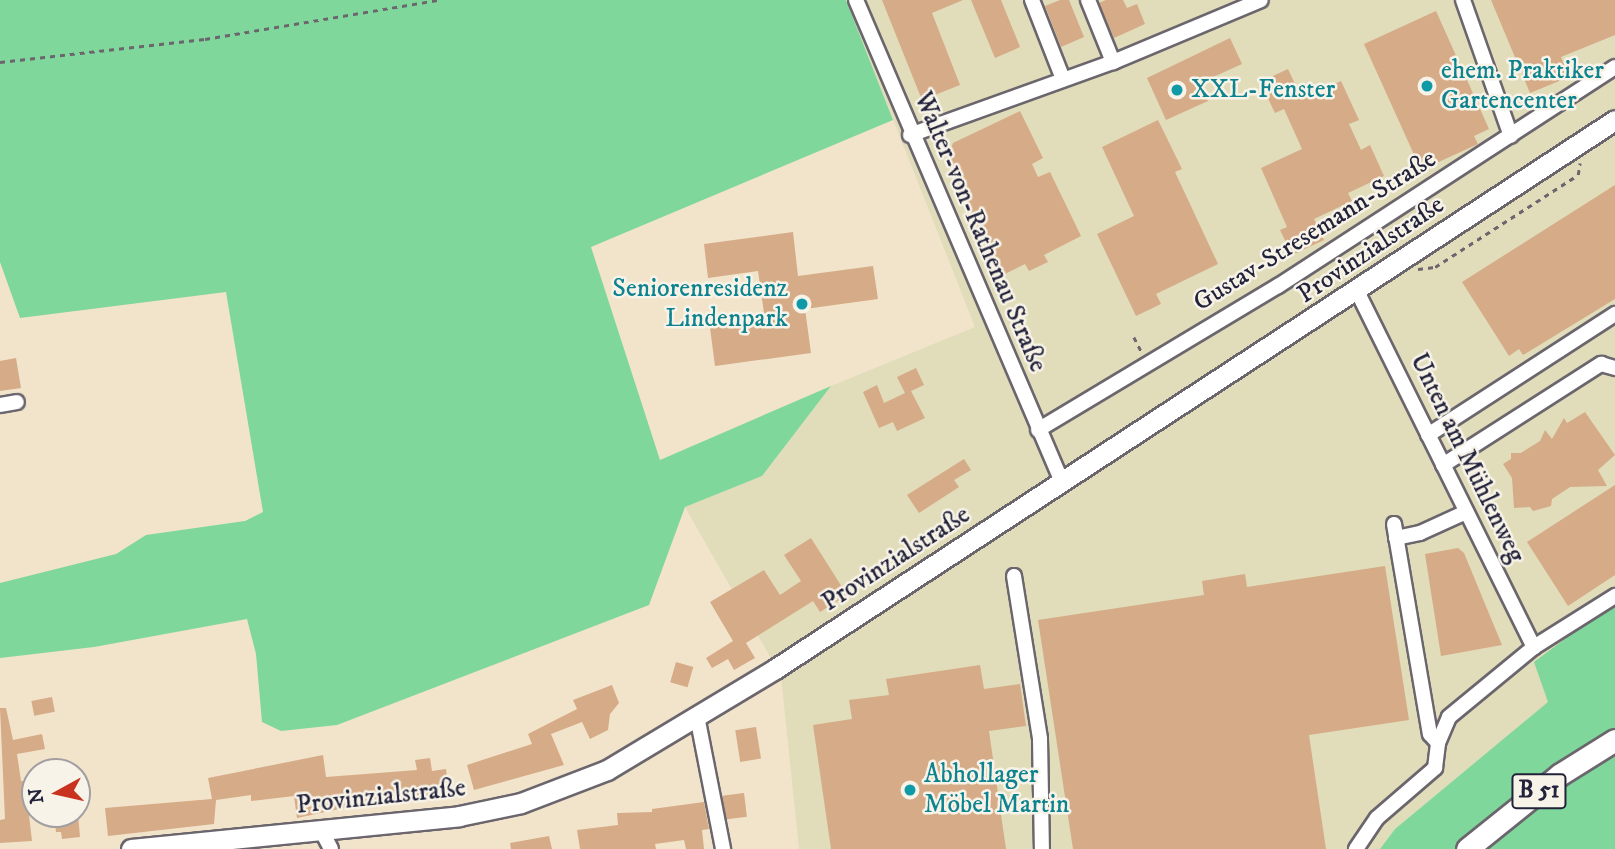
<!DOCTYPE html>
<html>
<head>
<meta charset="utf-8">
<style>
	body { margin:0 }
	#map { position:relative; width:1615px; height:849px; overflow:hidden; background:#f2e4ca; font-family:"IM FELL DW Pica",serif }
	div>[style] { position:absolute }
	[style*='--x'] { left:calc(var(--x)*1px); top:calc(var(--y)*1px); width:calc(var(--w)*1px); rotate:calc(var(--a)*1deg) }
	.built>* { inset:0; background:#e1dcba }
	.green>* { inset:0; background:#7fd79c }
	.building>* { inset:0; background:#d6ab87; transform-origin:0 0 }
	.path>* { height:2.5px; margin-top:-1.25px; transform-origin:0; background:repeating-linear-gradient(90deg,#6b666d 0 5px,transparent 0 10px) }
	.roads { filter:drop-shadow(2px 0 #6b666d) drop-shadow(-2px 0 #6b666d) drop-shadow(0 2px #6b666d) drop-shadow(0 -2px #6b666d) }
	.minor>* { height:14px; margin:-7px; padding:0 7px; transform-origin:7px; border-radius:7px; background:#fff }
	.major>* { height:19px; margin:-9.5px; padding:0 9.5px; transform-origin:9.5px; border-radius:9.5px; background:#fff }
	.highway>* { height:21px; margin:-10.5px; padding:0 10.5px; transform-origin:10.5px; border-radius:10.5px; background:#fff }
	.dots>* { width:19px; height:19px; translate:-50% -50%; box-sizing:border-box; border:4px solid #f7f3e8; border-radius:50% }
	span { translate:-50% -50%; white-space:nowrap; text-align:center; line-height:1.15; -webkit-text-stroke:5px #f7f3e8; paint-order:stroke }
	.shield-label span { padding:2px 5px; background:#f7f3e8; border:2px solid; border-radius:5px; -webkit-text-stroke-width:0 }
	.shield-label { font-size:24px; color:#22223b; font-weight:700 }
	.culture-label { font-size:26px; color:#0d838f }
	.left { translate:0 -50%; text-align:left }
	.right { translate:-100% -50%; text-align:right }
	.street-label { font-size:26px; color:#22223b }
	.north { position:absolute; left:21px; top:758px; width:70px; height:70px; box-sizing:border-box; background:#f7f3e8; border:2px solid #a29fa3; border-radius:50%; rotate:262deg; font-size:19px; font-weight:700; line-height:28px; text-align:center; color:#22223b }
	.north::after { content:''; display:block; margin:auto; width:24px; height:32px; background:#c8321e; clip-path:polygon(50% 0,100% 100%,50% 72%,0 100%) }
</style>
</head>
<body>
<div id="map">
	<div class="built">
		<div style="clip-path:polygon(846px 0,1615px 0,1615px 602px,1549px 702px,1395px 829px,1380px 849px,799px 849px,781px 676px,685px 507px,762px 476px,831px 386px,975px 327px)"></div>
	</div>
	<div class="green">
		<div style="clip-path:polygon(0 0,846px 0,893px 120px,591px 247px,660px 460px,831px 386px,762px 476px,685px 507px,649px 605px,337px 725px,281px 731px,262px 722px,256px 654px,247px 619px,94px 647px,0 658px,0 583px,116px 554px,146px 535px,245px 521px,263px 512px,226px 292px,20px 318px,0 262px)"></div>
		<div style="clip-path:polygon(1615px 602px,1615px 849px,1380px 849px,1395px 829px,1548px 702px,1534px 662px)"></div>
	</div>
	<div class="building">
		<div style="clip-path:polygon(882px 0,963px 0,932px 13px,960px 85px,922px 100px)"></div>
		<div style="clip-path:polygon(971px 0,1001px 0,1020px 47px,995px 58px)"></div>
		<div style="clip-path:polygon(1060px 0,1069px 0,1084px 37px,1061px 47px,1045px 6px)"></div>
		<div style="clip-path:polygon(1106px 0,1123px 0,1127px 8px,1137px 4px,1145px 24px,1114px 38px,1099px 3px)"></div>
		<div style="clip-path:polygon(1491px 0,1615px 0,1615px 35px,1561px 57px,1569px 77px,1530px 93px)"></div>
		<div style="clip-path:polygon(1436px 11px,1489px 129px,1474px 136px,1478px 144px,1421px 170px,1364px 44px)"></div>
		<div style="clip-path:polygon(1230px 38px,1242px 64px,1200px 83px,1208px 101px,1166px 120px,1147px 78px)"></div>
		<div style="clip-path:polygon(1288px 69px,1302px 99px,1341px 81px,1359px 120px,1349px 124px,1361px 150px,1370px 145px,1384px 176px,1348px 193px,1352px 201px,1314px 219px,1324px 240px,1292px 255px,1280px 230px,1287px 227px,1261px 168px,1302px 149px,1284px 109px,1275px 113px,1260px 82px)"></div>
		<div style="clip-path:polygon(1020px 111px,1043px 158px,1032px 164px,1038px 177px,1050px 172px,1081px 236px,1044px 255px,1048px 262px,1029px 271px,1025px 264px,1001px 276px,947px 159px,953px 143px)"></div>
		<div style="clip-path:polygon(1158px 120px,1182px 169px,1175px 172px,1218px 264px,1156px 294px,1161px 304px,1136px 316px,1097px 234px,1134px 216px,1102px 147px)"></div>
		<div style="clip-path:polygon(1615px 185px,1615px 299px,1523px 355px,1519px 349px,1509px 356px,1462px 282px)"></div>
		<div style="clip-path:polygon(793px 232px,798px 276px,873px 266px,878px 299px,805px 309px,811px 353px,715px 366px,710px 328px,765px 320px,758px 271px,708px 278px,704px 244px)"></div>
		<div style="clip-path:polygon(16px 358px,21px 388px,0 391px,0 361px)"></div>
		<div style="clip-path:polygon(916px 368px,924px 385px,911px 391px,925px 418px,897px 431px,893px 422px,879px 428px,863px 392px,877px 385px,884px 403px,905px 393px,897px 377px)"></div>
		<div style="clip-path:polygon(1585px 412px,1615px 455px,1598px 470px,1607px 486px,1570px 487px,1552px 499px,1551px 506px,1533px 511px,1530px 507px,1514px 508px,1512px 478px,1503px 464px,1511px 459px,1511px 453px,1521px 453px,1540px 441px,1545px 430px,1552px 439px,1564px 418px,1567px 423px)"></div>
		<div style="clip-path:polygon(964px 459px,971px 470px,954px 480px,959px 487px,919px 513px,907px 495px)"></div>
		<div style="clip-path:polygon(1615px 485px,1615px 575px,1568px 606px,1527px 542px)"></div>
		<div style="clip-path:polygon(811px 538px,847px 595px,820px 612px,813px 601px,746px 643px,755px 658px,734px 670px,728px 659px,712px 668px,706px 658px,733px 641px,710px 602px,764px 570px,780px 595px,801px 581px,784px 555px)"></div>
		<div style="clip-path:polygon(1458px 548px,1464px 553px,1502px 645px,1441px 656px,1425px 554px)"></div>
		<div style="clip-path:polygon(1385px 566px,1409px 720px,1309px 735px,1326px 849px,1073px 849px,1038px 620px,1204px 595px,1202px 581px,1245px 574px,1247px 587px)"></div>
		<div style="left:676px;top:662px;width:18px;height:21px;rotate:16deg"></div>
		<div style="clip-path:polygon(980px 665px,984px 689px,1020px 684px,1026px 726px,989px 731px,1006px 849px,831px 849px,813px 725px,852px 719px,849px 700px,889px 695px,886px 679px)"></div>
		<div style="clip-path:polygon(612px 685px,619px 703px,610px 714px,608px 730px,590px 739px,582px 722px,551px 734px,564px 765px,474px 790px,467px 765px,532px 744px,528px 734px,577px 709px,573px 700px)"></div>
		<div style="left:52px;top:697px;width:15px;height:21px;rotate:79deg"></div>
		<div style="clip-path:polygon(0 708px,6px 708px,13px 740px,42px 734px,45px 749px,17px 754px,21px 781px,25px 781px,32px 841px,0 843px,0 820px,5px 819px)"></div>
		<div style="left:756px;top:727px;width:32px;height:21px;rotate:81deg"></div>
		<div style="clip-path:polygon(323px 755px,326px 777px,417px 770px,415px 760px,430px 758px,432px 771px,446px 769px,449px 793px,363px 804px,297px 818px,294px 796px,251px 801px,251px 795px,216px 800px,214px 824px,108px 836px,105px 808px,212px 799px,208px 778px)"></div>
		<div style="left:744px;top:793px;width:24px;height:22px;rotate:83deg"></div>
		<div style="clip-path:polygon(704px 802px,709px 829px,702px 830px,704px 849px,686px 849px,684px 840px,655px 844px,656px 849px,580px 849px,577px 830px,618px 825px,617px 813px,652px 812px,652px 809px)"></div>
		<div style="clip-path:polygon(54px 814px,78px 814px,80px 837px,62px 839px,61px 832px,56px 832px)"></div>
		<div style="clip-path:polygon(549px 836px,552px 849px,511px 849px,510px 843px)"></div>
	</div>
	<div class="path">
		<div style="--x:0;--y:62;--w:206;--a:-6.4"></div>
		<div style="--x:205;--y:39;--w:237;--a:-9.5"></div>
		<div style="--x:1418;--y:269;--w:17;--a:-7"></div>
		<div style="--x:1435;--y:267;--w:170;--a:-32.8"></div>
		<div style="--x:1578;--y:175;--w:12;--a:-81"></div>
		<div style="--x:1134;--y:337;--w:18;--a:63"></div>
	</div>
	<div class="roads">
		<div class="minor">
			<div style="--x:856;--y:0;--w:524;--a:66.86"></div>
			<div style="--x:1032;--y:0;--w:85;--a:68.6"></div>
			<div style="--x:1088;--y:0;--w:67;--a:68"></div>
			<div style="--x:1463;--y:0;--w:144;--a:70.6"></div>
			<div style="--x:910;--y:135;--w:216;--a:-19.8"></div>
			<div style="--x:1113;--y:62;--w:160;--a:-22.7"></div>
			<div style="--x:1357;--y:291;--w:398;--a:63.6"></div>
			<div style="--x:0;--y:405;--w:17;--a:-10"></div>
			<div style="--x:1038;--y:430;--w:280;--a:-31"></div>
			<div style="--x:1278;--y:286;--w:402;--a:-33"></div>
			<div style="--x:1428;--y:435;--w:223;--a:-32.9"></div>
			<div style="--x:1443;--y:465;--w:188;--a:-32.6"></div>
			<div style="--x:1601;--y:364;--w:15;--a:16"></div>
			<div style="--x:1394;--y:524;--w:213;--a:80.3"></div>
			<div style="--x:1430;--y:734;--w:12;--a:48"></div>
			<div style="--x:1396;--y:538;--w:25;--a:-12"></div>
			<div style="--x:1420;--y:533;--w:51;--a:-24.5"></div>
			<div style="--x:1014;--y:576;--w:165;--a:80.9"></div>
			<div style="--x:1040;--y:739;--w:110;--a:89"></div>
			<div style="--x:697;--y:716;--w:136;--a:78.9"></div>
			<div style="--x:321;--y:830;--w:21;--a:62"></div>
			<div style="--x:1356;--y:849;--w:37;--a:-56"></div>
			<div style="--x:1377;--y:818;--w:77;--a:-40.8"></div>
			<div style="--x:1435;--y:768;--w:25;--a:-83"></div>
			<div style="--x:1438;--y:743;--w:28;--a:-67"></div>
			<div style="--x:1449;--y:717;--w:110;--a:-39.5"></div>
			<div style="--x:1534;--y:647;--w:96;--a:-32.2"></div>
		</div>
		<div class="major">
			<div style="--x:131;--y:849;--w:330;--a:-5.7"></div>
			<div style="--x:459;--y:816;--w:63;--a:-11.8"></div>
			<div style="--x:521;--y:803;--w:92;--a:-21"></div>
			<div style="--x:607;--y:770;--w:196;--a:-31"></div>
			<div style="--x:775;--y:669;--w:1003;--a:-33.17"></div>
		</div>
		<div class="highway">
			<div style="--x:1467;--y:849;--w:118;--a:-38.8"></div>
			<div style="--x:1559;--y:775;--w:66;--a:-32"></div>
		</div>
	</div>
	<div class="dots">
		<div style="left:1427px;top:86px;background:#0f9aa8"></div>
		<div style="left:1177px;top:90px;background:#0f9aa8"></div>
		<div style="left:802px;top:304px;background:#0f9aa8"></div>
		<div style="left:910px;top:790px;background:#0f9aa8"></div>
	</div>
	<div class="shield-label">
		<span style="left:1539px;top:791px">B 51</span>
	</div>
	<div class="culture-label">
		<span class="left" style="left:1441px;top:86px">ehem. Praktiker<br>Gartencenter</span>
		<span class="left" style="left:1191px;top:90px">XXL-Fenster</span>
		<span class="right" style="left:788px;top:304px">Seniorenresidenz<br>Lindenpark</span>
		<span class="left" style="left:924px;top:790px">Abhollager<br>Möbel Martin</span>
	</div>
	<div class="street-label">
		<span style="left:1315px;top:231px;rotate:-32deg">Gustav-Stresemann-Straße</span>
		<span style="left:980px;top:232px;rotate:67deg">Walter-von-Rathenau Straße</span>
		<span style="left:1371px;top:250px;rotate:-34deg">Provinzialstraße</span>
		<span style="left:1467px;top:458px;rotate:64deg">Unten am Mühlenweg</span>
		<span style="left:896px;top:559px;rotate:-33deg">Provinzialstraße</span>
		<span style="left:381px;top:797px;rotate:-6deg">Provinzialstraße</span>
	</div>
	<div class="north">N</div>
</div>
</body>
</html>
